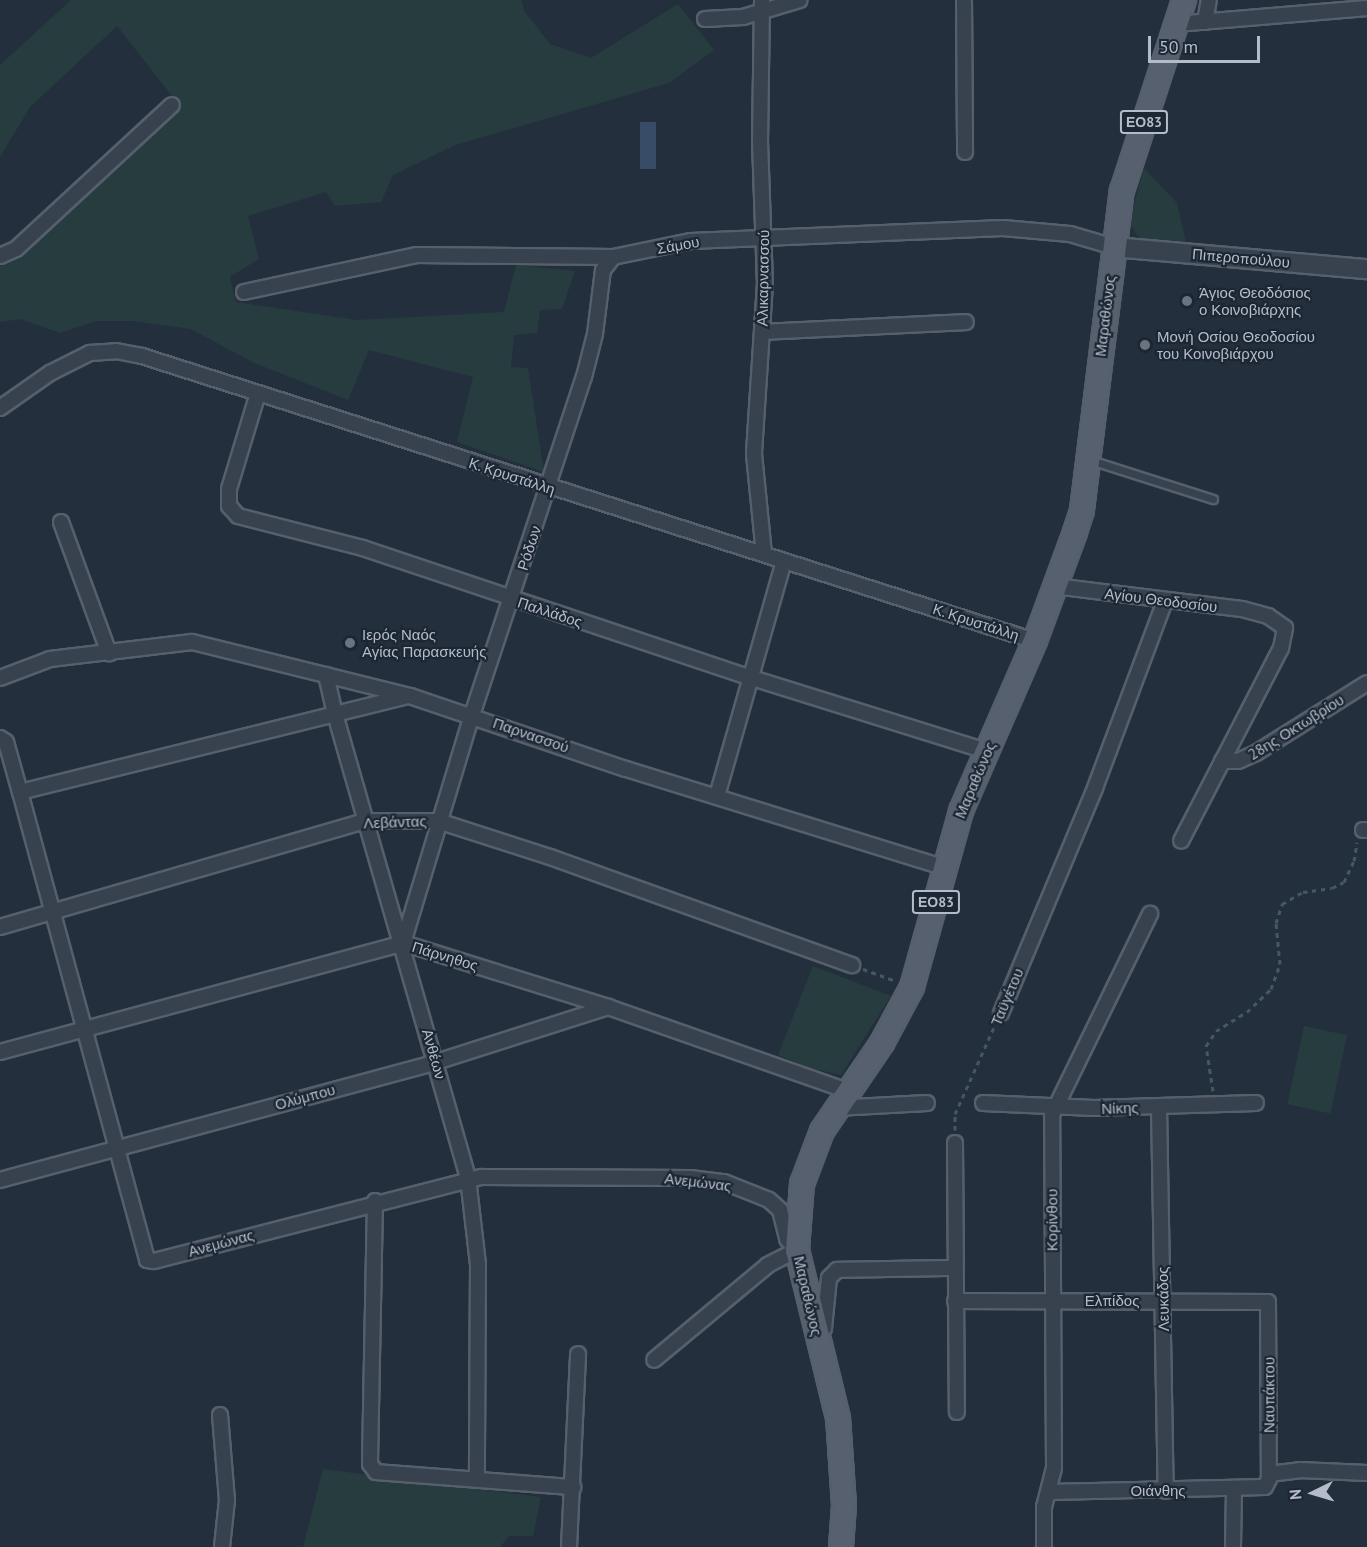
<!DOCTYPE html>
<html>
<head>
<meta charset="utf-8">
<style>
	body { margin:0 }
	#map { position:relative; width:1367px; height:1547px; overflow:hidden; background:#242f3e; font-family:"PT Sans",sans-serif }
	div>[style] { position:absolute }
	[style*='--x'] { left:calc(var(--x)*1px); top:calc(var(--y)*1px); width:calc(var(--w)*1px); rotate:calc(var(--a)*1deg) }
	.green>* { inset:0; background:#263c3f; transform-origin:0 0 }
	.water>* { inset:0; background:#394c67; transform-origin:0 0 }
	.path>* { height:3px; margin-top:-1.5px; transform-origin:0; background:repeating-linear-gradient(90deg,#44595c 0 4.5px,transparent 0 9px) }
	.roads { filter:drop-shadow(2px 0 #565f6c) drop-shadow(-2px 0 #565f6c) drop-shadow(0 2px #565f6c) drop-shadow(0 -2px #565f6c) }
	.service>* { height:7px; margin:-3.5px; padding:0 3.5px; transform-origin:3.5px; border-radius:3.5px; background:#38414e }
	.minor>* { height:14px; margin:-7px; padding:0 7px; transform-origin:7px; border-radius:7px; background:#38414e }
	.tertiary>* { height:18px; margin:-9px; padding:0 9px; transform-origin:9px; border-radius:9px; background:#38414e }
	.primary>* { height:22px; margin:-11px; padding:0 11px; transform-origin:11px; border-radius:11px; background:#56606e }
	.dots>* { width:16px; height:16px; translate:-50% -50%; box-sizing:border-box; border:3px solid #1d2633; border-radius:50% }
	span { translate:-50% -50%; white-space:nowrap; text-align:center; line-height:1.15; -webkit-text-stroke:4.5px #1d2633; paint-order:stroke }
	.shield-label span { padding:2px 4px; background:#1d2633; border:2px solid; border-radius:4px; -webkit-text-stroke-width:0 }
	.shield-label { font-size:14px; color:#b4bcc9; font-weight:700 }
	.street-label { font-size:15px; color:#b4bcc9 }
	.poi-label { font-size:15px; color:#b4bcc9 }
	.left { translate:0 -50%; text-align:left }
	.north { position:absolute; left:1283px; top:1463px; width:60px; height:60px; -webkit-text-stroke:4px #1d2633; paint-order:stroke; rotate:265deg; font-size:16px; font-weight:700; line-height:24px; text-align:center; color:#b4bcc9 }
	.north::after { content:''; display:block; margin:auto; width:21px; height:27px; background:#b4bcc9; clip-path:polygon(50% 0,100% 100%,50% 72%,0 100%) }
	.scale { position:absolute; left:1148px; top:36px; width:112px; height:27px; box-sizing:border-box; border:3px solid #b4bcc9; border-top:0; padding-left:8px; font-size:18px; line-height:21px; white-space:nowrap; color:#b4bcc9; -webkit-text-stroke:4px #1d2633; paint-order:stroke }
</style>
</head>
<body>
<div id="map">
	<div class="green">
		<div style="clip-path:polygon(71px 0,521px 0,525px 12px,550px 44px,591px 58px,678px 4px,714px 50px,669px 83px,455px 145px,393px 175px,381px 202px,335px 206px,326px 192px,248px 216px,259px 259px,230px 277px,236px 302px,357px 320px,504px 312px,516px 265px,575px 271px,562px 309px,540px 310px,537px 333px,514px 335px,511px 367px,528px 368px,544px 472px,457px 442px,473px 377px,369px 350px,348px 400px,252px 362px,191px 329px,132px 321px,96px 321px,60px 333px,20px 319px,0 322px,0 264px,15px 260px,179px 105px,117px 26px,30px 107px,0 157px,0 65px)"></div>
		<div style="clip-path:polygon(1144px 168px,1177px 203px,1187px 246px,1140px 240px,1129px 222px)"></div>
		<div style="clip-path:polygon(813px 966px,891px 996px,841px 1075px,810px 1068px,778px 1055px)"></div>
		<div style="left:1304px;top:1026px;width:44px;height:80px;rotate:12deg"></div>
		<div style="clip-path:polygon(323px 1469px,541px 1497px,533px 1536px,509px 1536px,500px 1547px,303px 1547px)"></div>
	</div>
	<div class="water">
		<div style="left:640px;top:122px;width:16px;height:47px"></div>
	</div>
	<div class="path">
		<div style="--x:863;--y:969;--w:35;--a:20"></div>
		<div style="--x:1213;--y:1091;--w:46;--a:-98.8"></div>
		<div style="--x:1206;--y:1046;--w:18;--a:-56"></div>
		<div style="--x:1216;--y:1031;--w:36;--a:-32"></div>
		<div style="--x:1247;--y:1012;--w:33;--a:-44"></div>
		<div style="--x:1271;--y:989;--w:27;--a:-70"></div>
		<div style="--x:1280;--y:964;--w:41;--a:-95.6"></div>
		<div style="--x:1276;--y:923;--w:20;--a:-72"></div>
		<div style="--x:1282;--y:904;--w:24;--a:-30"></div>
		<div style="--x:1303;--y:892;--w:29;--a:-8"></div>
		<div style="--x:1332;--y:888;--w:13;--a:-27"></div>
		<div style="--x:1344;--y:882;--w:23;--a:-65"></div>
		<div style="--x:1354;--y:861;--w:19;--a:-81"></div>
		<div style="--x:955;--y:1130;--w:16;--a:-90"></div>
		<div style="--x:955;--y:1114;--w:98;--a:-65.8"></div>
	</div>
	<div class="roads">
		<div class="service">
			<div style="--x:1090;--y:460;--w:129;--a:17.6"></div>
		</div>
		<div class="minor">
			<div style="--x:762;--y:0;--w:141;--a:90.8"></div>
			<div style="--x:760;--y:141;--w:142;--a:88"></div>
			<div style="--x:765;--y:283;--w:171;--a:93.7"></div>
			<div style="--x:754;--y:454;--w:100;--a:84.3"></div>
			<div style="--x:964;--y:0;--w:152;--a:89.6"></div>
			<div style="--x:705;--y:19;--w:38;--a:-3"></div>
			<div style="--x:743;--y:17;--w:59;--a:-16.6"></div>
			<div style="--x:1205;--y:22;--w:22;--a:-80"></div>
			<div style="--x:1176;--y:24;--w:192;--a:-4.8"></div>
			<div style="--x:0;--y:256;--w:17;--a:-24"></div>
			<div style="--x:16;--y:249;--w:212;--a:-42.7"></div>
			<div style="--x:244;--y:292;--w:176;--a:-12.1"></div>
			<div style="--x:416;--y:255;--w:197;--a:0.6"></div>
			<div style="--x:613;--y:257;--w:80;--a:-11.6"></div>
			<div style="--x:691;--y:241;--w:312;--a:-2.4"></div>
			<div style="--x:1003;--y:228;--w:67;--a:5.1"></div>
			<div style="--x:1070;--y:234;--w:46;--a:16.5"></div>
			<div style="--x:763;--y:332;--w:203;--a:-2.8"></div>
			<div style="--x:258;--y:393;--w:100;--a:106.8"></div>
			<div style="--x:229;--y:489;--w:17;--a:90"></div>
			<div style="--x:229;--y:506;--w:13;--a:48"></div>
			<div style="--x:238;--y:516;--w:129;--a:14.4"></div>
			<div style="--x:363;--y:548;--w:410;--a:18.5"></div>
			<div style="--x:752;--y:678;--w:246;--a:17.3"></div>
			<div style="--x:0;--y:408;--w:61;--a:-35"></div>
			<div style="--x:50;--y:373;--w:45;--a:-26.6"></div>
			<div style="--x:90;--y:353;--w:26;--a:-4"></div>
			<div style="--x:116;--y:351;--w:26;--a:11"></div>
			<div style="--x:142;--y:356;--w:937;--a:17.7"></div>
			<div style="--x:61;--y:522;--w:140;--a:69.9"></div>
			<div style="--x:1054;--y:586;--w:189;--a:7"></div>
			<div style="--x:1242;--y:609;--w:27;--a:15"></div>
			<div style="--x:1268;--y:616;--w:21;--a:35"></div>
			<div style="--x:1285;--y:628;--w:20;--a:101"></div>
			<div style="--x:1281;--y:648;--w:217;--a:117.4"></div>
			<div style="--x:0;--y:678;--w:53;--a:-20.8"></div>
			<div style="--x:50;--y:659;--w:143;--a:-6.8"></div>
			<div style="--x:192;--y:642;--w:225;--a:13.9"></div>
			<div style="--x:410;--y:696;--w:228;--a:18.7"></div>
			<div style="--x:626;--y:769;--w:335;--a:17.2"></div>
			<div style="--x:408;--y:696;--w:75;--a:166.1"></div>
			<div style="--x:335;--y:714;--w:483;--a:74"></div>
			<div style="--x:468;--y:1178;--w:87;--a:83.4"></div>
			<div style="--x:478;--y:1264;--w:216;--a:90.3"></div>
			<div style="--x:0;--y:738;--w:7;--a:34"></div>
			<div style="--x:6;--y:742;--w:52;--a:74.4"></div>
			<div style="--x:20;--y:792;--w:485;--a:74.8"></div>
			<div style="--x:147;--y:1260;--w:7;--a:8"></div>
			<div style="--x:154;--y:1261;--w:338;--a:-14.4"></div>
			<div style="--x:481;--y:1177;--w:209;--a:0.3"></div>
			<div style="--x:690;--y:1178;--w:34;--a:7"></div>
			<div style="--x:724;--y:1182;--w:48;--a:21.8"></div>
			<div style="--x:769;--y:1200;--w:15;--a:42"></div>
			<div style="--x:780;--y:1210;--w:30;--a:76"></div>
			<div style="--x:787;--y:1239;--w:15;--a:48"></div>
			<div style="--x:797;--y:1250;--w:33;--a:153"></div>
			<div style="--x:768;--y:1265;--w:148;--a:140.2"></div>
			<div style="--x:1222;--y:761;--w:16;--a:0"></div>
			<div style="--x:1238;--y:761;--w:20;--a:-24"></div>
			<div style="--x:1256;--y:753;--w:131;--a:-32.2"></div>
			<div style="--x:20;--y:792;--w:325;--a:-13.9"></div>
			<div style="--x:335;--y:714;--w:40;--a:-103"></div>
			<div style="--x:717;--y:796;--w:244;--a:-74.1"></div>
			<div style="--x:1363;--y:830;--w:4;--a:0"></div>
			<div style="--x:0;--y:927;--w:379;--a:-16.2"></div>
			<div style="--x:364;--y:821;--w:74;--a:0"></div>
			<div style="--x:438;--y:821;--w:118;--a:17.8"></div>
			<div style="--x:550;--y:857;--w:321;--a:19.7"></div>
			<div style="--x:403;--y:943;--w:238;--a:-73.2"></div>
			<div style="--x:472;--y:715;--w:356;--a:-71.7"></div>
			<div style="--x:584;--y:377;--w:44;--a:-75.7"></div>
			<div style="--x:595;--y:334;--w:64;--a:-82.9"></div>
			<div style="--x:603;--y:270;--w:16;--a:-52"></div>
			<div style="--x:1001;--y:1013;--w:244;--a:-67.3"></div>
			<div style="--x:1095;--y:788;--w:200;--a:-69.5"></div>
			<div style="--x:0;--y:1052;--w:417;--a:-15.1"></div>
			<div style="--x:403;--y:943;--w:215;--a:17.3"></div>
			<div style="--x:608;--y:1007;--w:254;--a:19.3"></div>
			<div style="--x:983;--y:1103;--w:111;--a:2.6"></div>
			<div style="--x:1094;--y:1108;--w:162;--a:-1.8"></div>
			<div style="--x:1159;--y:1106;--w:385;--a:89"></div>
			<div style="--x:836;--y:1108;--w:91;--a:-3.1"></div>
			<div style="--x:955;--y:1143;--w:269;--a:89.6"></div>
			<div style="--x:0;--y:1180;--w:452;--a:-15.1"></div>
			<div style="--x:436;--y:1062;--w:181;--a:-17.7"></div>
			<div style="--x:375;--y:1201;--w:263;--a:91.1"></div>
			<div style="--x:370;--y:1464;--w:10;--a:53"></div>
			<div style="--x:376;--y:1472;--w:198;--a:4.4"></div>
			<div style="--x:955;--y:1301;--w:313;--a:0.2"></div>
			<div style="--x:1268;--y:1302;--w:177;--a:89.7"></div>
			<div style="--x:1269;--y:1479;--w:9;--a:117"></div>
			<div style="--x:1265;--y:1487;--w:215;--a:178.7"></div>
			<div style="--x:818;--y:1331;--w:7;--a:-27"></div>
			<div style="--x:824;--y:1328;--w:50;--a:-84.3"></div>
			<div style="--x:829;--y:1278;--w:11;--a:-45"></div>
			<div style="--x:837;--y:1270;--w:118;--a:-1"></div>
			<div style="--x:220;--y:1415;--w:85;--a:85.3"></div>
			<div style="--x:227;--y:1500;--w:47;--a:96.1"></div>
			<div style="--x:1269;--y:1474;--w:31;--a:-7"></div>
			<div style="--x:1300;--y:1470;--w:67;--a:2.6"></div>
			<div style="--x:569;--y:1547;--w:193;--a:-87.3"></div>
			<div style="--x:1044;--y:1547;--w:40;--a:-90"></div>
			<div style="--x:1044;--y:1507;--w:40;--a:-75.6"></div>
			<div style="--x:1054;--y:1468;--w:353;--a:-90.3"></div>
			<div style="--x:1052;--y:1115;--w:224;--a:-64"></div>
			<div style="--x:1233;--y:1547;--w:56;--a:-89"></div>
		</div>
		<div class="tertiary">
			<div style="--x:1114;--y:247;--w:254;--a:5"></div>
		</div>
		<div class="primary">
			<div style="--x:841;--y:1547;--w:42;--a:-85.9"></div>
			<div style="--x:844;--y:1505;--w:87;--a:-93.9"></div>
			<div style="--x:838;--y:1418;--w:173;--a:-103.7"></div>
			<div style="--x:797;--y:1250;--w:66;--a:-85.7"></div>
			<div style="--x:802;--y:1184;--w:57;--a:-69.3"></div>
			<div style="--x:822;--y:1131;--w:107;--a:-55.7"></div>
			<div style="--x:882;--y:1043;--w:64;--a:-61.8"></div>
			<div style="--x:912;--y:987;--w:183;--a:-74.4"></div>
			<div style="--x:961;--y:811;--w:185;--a:-66.5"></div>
			<div style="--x:1035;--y:641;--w:116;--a:-69.8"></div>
			<div style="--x:1075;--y:532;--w:23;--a:-72"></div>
			<div style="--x:1082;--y:510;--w:321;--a:-82.9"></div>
			<div style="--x:1122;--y:191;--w:201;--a:-72"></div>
		</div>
	</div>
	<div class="dots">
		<div style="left:1187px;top:301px;background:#6b7280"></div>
		<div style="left:1145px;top:345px;background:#6b7280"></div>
		<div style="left:350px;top:643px;background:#6b7280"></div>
	</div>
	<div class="shield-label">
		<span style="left:1144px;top:122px">ΕΟ83</span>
		<span style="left:936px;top:902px">ΕΟ83</span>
	</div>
	<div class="street-label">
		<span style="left:678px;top:245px;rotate:-10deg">Σάμου</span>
		<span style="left:1241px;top:258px;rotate:5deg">Πιπεροπούλου</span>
		<span style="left:763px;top:278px;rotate:-89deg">Αλικαρνασσού</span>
		<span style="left:1105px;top:316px;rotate:-83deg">Μαραθώνος</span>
		<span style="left:512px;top:476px;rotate:18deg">Κ. Κρυστάλλη</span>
		<span style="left:529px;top:548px;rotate:-72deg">Ρόδων</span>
		<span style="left:1161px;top:600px;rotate:7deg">Αγίου Θεοδοσίου</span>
		<span style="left:550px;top:612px;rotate:18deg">Παλλάδος</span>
		<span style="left:976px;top:622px;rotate:18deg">Κ. Κρυστάλλη</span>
		<span style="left:1296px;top:727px;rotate:-32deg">28ης Οκτωβρίου</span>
		<span style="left:531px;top:735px;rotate:19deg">Παρνασσού</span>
		<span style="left:975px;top:780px;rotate:-67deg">Μαραθώνος</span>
		<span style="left:395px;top:822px;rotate:-2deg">Λεβάντας</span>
		<span style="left:445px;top:956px;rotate:17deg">Πάρνηθος</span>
		<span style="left:1007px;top:997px;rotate:-67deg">Ταϋγέτου</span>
		<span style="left:434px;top:1054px;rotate:74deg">Ανθέων</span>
		<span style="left:305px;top:1097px;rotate:-15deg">Ολύμπου</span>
		<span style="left:1120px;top:1108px;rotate:-2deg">Νίκης</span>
		<span style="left:698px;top:1182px;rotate:7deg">Ανεμώνας</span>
		<span style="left:1052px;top:1220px;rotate:-90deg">Κορίνθου</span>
		<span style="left:221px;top:1243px;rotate:-15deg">Ανεμώνας</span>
		<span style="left:808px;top:1296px;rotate:77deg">Μαραθώνος</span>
		<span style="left:1163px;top:1299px;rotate:-91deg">Λευκάδος</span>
		<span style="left:1112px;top:1301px">Ελπίδος</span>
		<span style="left:1269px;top:1395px;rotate:-90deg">Ναυπάκτου</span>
		<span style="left:1158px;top:1491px">Οιάνθης</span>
	</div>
	<div class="poi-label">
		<span class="left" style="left:1199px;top:301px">Άγιος Θεοδόσιος<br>ο Κοινοβιάρχης</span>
		<span class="left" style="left:1157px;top:345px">Μονή Οσίου Θεοδοσίου<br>του Κοινοβιάρχου</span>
		<span class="left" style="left:362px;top:643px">Ιερός Ναός<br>Αγίας Παρασκευής</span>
	</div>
	<div class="north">N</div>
	<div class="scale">50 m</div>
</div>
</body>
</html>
